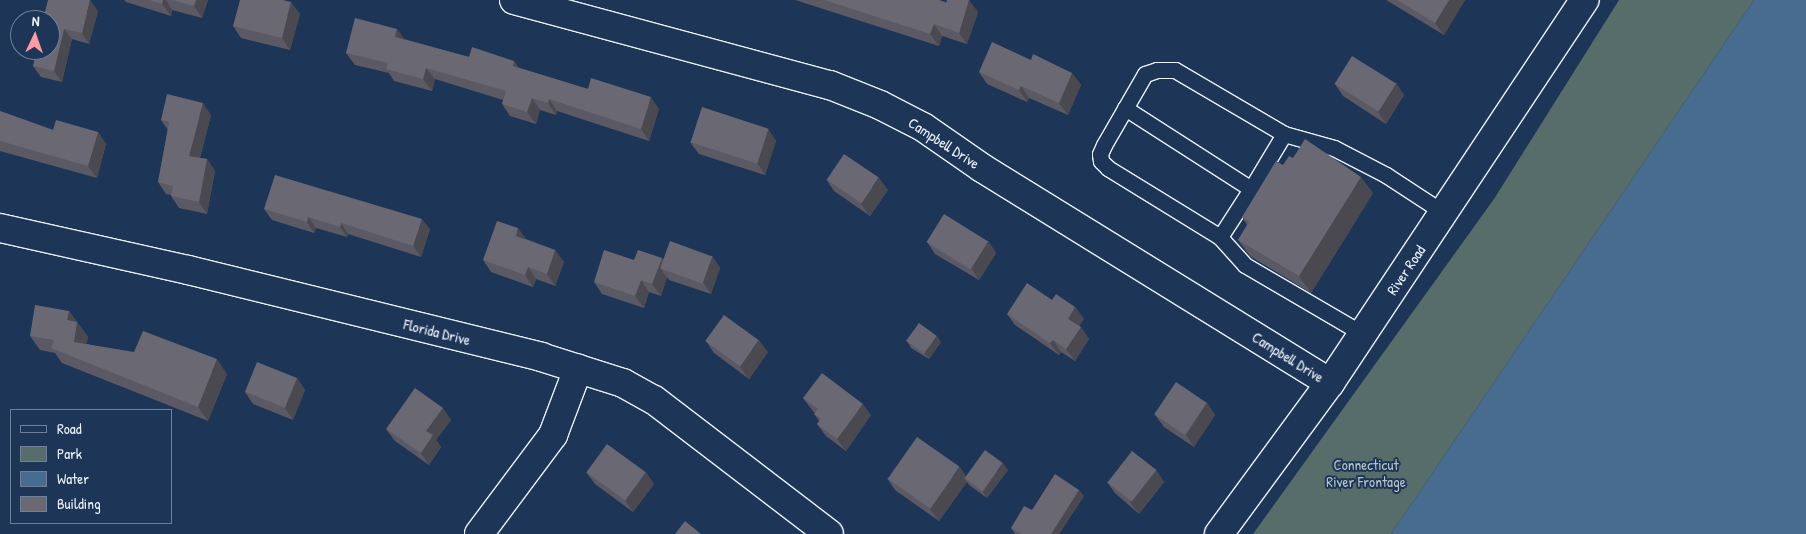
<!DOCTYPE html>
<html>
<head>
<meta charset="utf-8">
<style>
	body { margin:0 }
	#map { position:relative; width:1806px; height:534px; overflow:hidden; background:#1d3557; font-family:"Patrick Hand",sans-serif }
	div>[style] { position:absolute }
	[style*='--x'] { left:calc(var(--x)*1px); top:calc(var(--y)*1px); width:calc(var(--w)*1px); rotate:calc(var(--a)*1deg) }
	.green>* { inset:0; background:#576d69 }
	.water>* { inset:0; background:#486c90 }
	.roads { filter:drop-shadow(1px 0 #e8f1f8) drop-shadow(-1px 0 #e8f1f8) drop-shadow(0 1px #e8f1f8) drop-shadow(0 -1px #e8f1f8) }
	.lane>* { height:15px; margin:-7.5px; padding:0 7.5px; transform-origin:7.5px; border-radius:7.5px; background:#1d3557 }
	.street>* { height:28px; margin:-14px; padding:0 14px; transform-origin:14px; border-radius:14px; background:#1d3557 }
	.secondary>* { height:28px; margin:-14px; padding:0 14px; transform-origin:14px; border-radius:14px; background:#1d3557 }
	.wall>* { inset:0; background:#5b5963 }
	.shaded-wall>* { inset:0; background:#4a4950 }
	.building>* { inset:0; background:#6a6873; transform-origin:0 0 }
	span { translate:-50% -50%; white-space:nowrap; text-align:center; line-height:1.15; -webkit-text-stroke:4px #1d3557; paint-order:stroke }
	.street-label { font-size:15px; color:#e8f1f8 }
	.park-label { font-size:15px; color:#b5c3c6 }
	.legend { position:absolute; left:10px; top:409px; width:162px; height:115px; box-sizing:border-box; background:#1d3557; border:1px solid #6e8097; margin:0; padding:6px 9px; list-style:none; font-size:15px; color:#e8f1f8 }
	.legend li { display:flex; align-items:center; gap:10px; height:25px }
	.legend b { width:25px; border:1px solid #6e8097 }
	.north { position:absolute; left:10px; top:10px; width:50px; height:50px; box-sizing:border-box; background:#1d3557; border:1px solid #6e8097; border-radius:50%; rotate:3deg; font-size:14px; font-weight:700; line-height:20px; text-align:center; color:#e8f1f8 }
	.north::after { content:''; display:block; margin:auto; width:18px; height:22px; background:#ff9aa2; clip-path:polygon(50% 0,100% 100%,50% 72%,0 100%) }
</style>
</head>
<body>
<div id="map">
	<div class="green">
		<div style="clip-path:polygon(1619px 0,1754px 0,1391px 534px,1253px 534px,1494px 199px)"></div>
	</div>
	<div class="water">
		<div style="clip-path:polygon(1754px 0,1806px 0,1806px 534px,1391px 534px)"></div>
	</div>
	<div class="roads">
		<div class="lane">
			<div style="--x:1125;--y:108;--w:150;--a:32.7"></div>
			<div style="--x:1251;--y:189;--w:64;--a:-59"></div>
			<div style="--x:1220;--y:237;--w:57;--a:-57.1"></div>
			<div style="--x:1363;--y:334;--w:137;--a:-149.7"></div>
			<div style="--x:1245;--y:265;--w:38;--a:-132"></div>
			<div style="--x:1220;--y:237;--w:132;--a:-148.4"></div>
			<div style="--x:1108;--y:168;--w:10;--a:-135"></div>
			<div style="--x:1101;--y:161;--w:7;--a:-98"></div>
			<div style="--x:1100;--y:154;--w:10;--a:-66"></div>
			<div style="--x:1104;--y:145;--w:82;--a:-60"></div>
			<div style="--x:1145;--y:74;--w:13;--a:-18"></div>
			<div style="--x:1157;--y:70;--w:18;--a:0"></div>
			<div style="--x:1175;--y:70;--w:126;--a:30.4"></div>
			<div style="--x:1284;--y:134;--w:52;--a:15.6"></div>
			<div style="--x:1334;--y:148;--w:59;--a:27.4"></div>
			<div style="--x:1386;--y:175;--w:69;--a:33.2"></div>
		</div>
		<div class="street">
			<div style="--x:514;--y:0;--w:327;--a:15.1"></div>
			<div style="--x:830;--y:85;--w:54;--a:21.8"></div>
			<div style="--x:880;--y:105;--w:48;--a:27.1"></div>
			<div style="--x:923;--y:127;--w:72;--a:34.8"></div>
			<div style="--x:982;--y:168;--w:409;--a:31.7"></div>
			<div style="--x:0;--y:228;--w:193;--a:12.6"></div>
			<div style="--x:188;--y:270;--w:364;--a:13.8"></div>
			<div style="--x:541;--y:357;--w:86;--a:17.6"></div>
			<div style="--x:623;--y:383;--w:35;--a:29"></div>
			<div style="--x:654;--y:400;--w:220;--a:37.4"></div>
			<div style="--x:479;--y:534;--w:124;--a:-53.2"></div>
			<div style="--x:553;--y:435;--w:71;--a:-69.3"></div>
		</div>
		<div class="secondary">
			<div style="--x:1219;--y:534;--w:187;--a:-53.7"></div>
			<div style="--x:1330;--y:383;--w:460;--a:-56.4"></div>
		</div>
	</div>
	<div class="wall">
		<div style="clip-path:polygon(124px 0,208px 0,202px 18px,172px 10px,171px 16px,126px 2px)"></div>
		<div style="clip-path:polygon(795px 0,939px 0,978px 12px,967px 44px,942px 36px,939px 46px)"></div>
		<div style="clip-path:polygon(1386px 0,1465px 0,1444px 35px)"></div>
		<div style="clip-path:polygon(98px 11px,89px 44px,72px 39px,62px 82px,41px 77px,33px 66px,50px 20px)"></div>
		<div style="clip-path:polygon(300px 14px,290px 50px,241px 38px,233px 26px)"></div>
		<div style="clip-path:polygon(404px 39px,469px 57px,514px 61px,519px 68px,588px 89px,659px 109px,649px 141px,557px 111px,556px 115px,540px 110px,536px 124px,510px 116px,502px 104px,503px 100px,435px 79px,432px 91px,394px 81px,389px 73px,355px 65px,346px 53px)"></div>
		<div style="clip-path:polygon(1031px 60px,1072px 73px,1081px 85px,1068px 115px,1029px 98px,1027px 102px,987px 84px,979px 72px)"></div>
		<div style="clip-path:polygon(1396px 83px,1404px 95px,1386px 124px,1343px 96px,1335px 84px)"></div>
		<div style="clip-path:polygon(0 111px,53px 130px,98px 132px,106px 144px,97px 178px,0 151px)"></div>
		<div style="clip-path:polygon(211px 115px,200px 158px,207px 159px,215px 171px,207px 214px,179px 208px,171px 196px,171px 195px,166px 194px,158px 182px,168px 130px,161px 120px)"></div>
		<div style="clip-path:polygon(768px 129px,776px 141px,765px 175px,699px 154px,690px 142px)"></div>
		<div style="clip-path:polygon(1293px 158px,1373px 193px,1311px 293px,1250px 256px,1238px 240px,1247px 225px,1242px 217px,1283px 165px)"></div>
		<div style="clip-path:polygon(826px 179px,888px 190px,870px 216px,834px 191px)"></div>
		<div style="clip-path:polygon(264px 209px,430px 229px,421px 257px,348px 234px,347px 237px,316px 228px,314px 233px,272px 220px)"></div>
		<div style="clip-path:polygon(526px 239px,555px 250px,564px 262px,555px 286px,536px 279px,533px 287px,491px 272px,483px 260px)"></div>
		<div style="clip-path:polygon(988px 241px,996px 253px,979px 280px,935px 254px,927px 242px)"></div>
		<div style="clip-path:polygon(712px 256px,720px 268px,711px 294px,669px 280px,667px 277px,661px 296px,649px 292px,644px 308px,602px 294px,594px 282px,634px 260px,662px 258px,663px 260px)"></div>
		<div style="clip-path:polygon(1052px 300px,1075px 307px,1084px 319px,1079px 326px,1089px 339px,1075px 361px,1061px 352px,1059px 355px,1015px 325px,1007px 314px)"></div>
		<div style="clip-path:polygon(69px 311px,88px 337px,86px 344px,227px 374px,208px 421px,62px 363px,55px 353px,40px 350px,30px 336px)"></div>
		<div style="clip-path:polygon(706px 341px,768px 352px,749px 379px,714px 353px)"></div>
		<div style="clip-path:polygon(907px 341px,941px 342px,929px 359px,911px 348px)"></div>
		<div style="clip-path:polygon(297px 378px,305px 390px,293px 420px,253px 404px,245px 392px)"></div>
		<div style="clip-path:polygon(803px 398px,871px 415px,846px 451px,826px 436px,817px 424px,819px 421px,814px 414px,815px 413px,812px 410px)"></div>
		<div style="clip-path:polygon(1207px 403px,1215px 415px,1194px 447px,1164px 427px,1155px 415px)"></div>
		<div style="clip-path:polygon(451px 420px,436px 440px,441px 447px,429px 465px,395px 441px,386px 429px)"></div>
		<div style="clip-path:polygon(1008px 470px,987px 498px,969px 485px,967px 482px,939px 521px,895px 490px,887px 478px,966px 476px)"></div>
		<div style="clip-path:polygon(1156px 470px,1164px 482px,1139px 514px,1115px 493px,1107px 482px)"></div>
		<div style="clip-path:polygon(586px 472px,654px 484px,633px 512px,595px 484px)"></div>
		<div style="clip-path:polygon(1084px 496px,1059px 534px,1015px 534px,1011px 528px,1032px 510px)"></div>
	</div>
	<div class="shaded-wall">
		<div style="clip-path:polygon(90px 0,98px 11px,89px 44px,82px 33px)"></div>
		<div style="clip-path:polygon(163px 0,166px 0,172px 10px,171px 16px,162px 4px)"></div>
		<div style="clip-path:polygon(196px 0,208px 0,202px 18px,194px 6px)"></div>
		<div style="clip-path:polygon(969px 0,978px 12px,967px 44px,959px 33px)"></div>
		<div style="clip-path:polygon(1449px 0,1465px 0,1444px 35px,1435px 23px)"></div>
		<div style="clip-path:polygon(291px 2px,300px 14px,290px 50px,282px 38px)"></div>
		<div style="clip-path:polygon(934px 24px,942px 36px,939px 46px,930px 34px)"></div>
		<div style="clip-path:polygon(64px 29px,72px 39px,62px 82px,54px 71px)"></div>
		<div style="clip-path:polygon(397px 29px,406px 41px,395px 37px)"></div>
		<div style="clip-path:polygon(514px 61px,523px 73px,513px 66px)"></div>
		<div style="clip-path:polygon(426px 68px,435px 79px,432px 91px,423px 79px)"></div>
		<div style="clip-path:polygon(1072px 73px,1081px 85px,1068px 115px,1059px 103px)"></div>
		<div style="clip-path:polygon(1396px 83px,1404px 95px,1386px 124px,1378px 112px)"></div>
		<div style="clip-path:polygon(1021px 86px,1029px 98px,1027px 102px,1019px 90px)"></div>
		<div style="clip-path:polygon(651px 97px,659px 109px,649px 141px,641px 129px)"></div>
		<div style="clip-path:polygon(532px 98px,540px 110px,536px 124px,527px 112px)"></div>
		<div style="clip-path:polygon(549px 99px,557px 111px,556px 115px,548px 103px)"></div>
		<div style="clip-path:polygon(203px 103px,211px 115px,197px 168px,189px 156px)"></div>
		<div style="clip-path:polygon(768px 129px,776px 141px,765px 175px,757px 163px)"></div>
		<div style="clip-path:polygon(98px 132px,106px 144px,97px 178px,88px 166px)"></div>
		<div style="clip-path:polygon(207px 159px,215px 171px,207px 214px,199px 202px)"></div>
		<div style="clip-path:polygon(1361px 177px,1373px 193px,1311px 293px,1299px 276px)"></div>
		<div style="clip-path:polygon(879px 178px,888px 190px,870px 216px,861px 204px)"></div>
		<div style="clip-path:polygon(308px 217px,316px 228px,314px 233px,307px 222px)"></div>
		<div style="clip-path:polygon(422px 219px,430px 229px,421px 257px,413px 246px)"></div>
		<div style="clip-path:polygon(341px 223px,348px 234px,347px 237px,340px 227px)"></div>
		<div style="clip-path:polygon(518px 228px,527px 240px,516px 236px)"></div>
		<div style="clip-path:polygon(988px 241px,996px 253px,979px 280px,971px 268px)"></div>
		<div style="clip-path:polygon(555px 250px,564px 262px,555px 286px,547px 274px)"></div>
		<div style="clip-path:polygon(712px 256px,720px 268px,711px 294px,703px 282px)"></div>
		<div style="clip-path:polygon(662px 258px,670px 270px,660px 268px,667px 277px,661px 296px,652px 284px)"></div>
		<div style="clip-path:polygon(528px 267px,536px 279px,533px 287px,525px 275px)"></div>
		<div style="clip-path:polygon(641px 280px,649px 292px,644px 308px,635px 296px)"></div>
		<div style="clip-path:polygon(1075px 307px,1084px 319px,1076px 330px,1068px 319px)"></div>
		<div style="clip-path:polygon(69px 311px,88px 337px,84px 356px,74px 342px,67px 320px)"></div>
		<div style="clip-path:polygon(1081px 327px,1089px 339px,1075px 361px,1066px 349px)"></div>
		<div style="clip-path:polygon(937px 336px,941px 342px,929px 359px,924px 353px)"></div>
		<div style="clip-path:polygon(759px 340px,768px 352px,749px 379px,740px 367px)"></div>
		<div style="clip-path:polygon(1053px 340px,1061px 352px,1059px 355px,1050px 343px)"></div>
		<div style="clip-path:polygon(217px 359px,227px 374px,208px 421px,198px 407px)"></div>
		<div style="clip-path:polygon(297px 378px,305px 390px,293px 420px,285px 408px)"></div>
		<div style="clip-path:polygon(1207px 403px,1215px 415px,1194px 447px,1186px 435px)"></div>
		<div style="clip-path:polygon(863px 404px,871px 415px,846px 451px,837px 439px)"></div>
		<div style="clip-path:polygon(443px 408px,451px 420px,436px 440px,441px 447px,429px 465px,421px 453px,426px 431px)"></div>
		<div style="clip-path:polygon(1003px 463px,1008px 470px,987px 498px,983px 492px)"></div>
		<div style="clip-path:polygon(960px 467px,968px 479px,964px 478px,967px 482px,939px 521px,930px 509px)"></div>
		<div style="clip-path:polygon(1156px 470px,1164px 482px,1139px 514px,1130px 502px)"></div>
		<div style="clip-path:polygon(646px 472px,654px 484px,633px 512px,625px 500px)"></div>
		<div style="clip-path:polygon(1079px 490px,1084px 496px,1059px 534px,1051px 534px)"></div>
	</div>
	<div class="building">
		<div style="clip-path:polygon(48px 0,90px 0,82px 33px,64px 29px,54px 71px,33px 66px,37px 50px,50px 50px,50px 20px,43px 20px)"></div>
		<div style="clip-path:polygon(150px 0,163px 0,162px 4px)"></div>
		<div style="clip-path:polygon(172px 0,196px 0,194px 6px)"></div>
		<div style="clip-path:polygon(240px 0,283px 0,291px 2px,282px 38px,233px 26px)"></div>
		<div style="clip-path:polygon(824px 0,939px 0,946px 3px,947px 0,969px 0,959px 33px,934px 24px,930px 34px)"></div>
		<div style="clip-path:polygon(1397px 0,1449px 0,1435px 23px)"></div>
		<div style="clip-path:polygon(355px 18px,397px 29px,395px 37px,469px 57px,472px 47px,514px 61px,513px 66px,588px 89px,591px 78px,651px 97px,641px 129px,549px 99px,548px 103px,532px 98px,527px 112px,502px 104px,506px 91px,426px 68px,423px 79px,386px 69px,388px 63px,346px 53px)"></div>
		<div style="clip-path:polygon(992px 42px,1031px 60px,1033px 54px,1072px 73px,1059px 103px,1021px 86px,1019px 90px,979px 72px)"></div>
		<div style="left:1352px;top:56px;width:52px;height:33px;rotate:32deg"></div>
		<div style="clip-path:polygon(167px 94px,203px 103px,189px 156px,207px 159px,199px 202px,171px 196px,173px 186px,158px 182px,169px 122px,161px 120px)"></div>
		<div style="left:702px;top:107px;width:70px;height:37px;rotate:18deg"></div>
		<div style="clip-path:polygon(0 111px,53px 130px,56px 120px,98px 132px,88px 166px,0 141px)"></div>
		<div style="clip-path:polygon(1305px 139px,1361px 177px,1299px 276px,1238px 240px,1249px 222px,1242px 217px,1276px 161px,1283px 165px,1289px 156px,1293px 158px)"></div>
		<div style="left:844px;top:154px;width:42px;height:31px;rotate:34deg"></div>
		<div style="clip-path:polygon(275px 175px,422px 219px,413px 246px,341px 223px,340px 227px,308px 217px,307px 222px,264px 209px)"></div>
		<div style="left:944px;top:214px;width:52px;height:33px;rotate:32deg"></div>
		<div style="clip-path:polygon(497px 221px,518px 228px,516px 236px,555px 250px,547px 274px,528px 267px,525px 275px,483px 260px)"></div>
		<div style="left:670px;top:241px;width:45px;height:29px;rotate:20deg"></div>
		<div style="clip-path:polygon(604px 250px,634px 260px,638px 250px,662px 258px,652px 284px,641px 280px,635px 296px,594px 282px)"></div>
		<div style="clip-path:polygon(1027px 283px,1052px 300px,1056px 294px,1075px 307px,1068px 319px,1081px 327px,1066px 349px,1053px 340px,1050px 343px,1007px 314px)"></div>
		<div style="clip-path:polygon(35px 305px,69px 311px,67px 320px,77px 322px,74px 342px,134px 352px,143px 331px,217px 359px,198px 407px,51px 348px,54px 340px,30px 336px)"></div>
		<div style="left:724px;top:315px;width:43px;height:32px;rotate:36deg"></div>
		<div style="left:919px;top:323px;width:22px;height:22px;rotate:36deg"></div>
		<div style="left:257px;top:362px;width:43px;height:32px;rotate:22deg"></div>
		<div style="clip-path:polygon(822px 373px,863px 404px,837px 439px,817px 424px,821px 419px,814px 414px,818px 409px,803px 398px)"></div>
		<div style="left:1176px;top:382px;width:37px;height:39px;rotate:34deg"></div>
		<div style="clip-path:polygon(415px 388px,443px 408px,426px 431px,433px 435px,421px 453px,386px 429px)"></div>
		<div style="left:917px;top:437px;width:52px;height:51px;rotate:35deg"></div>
		<div style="left:607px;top:444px;width:48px;height:35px;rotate:36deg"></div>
		<div style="left:985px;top:450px;width:22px;height:35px;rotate:36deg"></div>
		<div style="left:1132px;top:451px;width:31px;height:40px;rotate:38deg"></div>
		<div style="clip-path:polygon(1055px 474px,1079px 490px,1051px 534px,1022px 534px,1011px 528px,1024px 506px,1032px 510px)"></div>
		<div style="clip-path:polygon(685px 521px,701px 534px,675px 534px)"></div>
	</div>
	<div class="street-label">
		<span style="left:944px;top:143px;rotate:33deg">Campbell Drive</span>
		<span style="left:1406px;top:270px;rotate:-56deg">River Road</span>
		<span style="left:437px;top:332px;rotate:14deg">Florida Drive</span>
		<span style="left:1288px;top:357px;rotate:32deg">Campbell Drive</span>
	</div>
	<div class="park-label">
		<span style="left:1366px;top:473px">Connecticut<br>River Frontage</span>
	</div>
	<ul class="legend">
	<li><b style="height:6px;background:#1d3557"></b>Road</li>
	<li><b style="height:14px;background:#576d69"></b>Park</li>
	<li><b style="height:14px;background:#486c90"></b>Water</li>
	<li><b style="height:14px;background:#6a6873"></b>Building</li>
	</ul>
	<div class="north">N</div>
</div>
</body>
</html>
